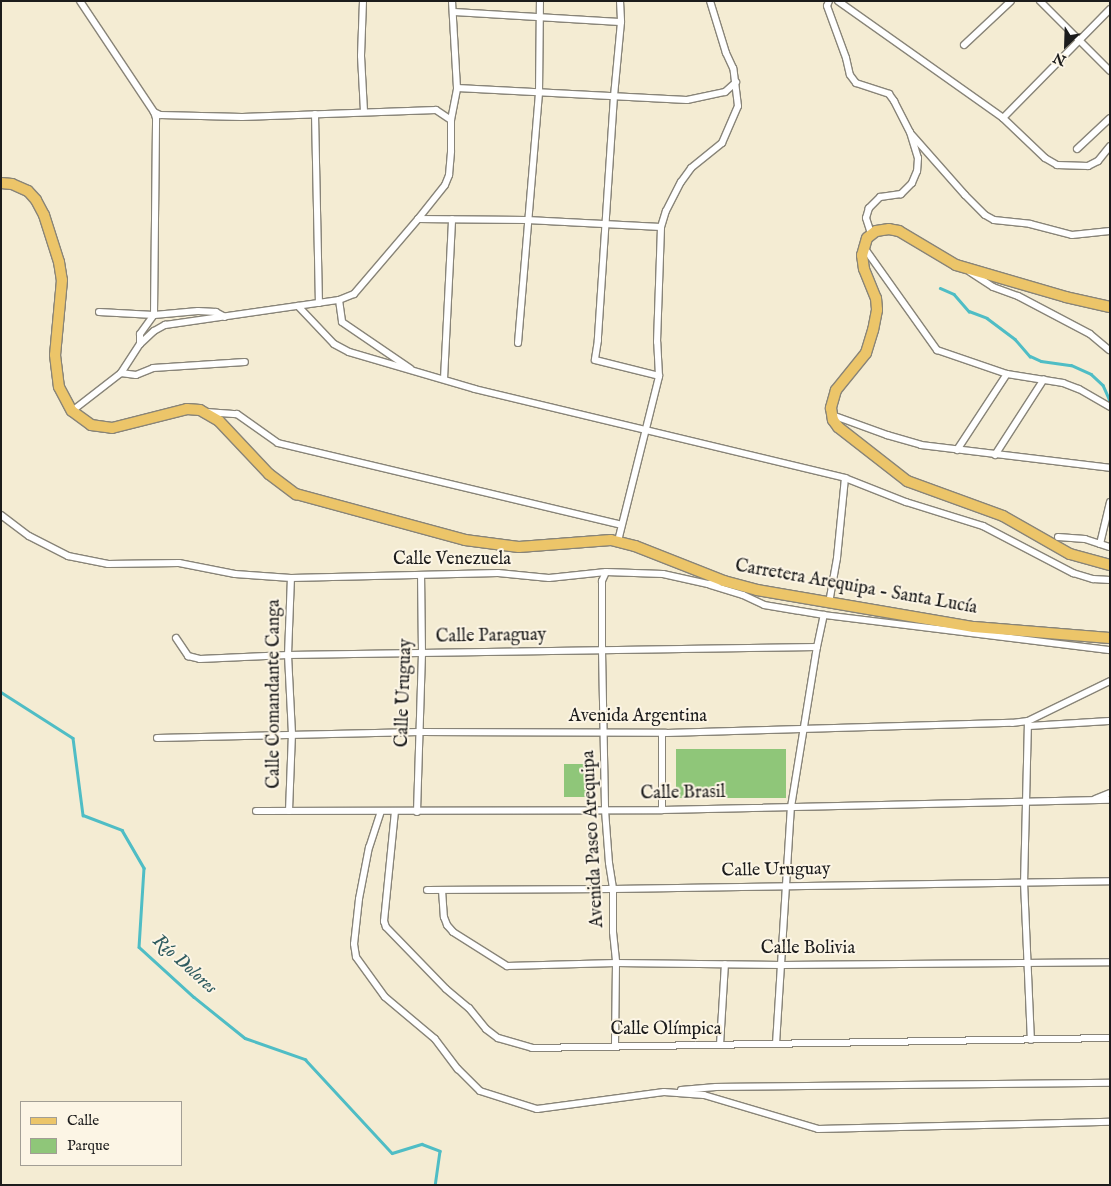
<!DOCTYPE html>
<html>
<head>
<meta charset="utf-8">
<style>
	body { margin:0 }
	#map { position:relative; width:1111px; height:1186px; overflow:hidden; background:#f4ecd3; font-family:"IM FELL English",serif }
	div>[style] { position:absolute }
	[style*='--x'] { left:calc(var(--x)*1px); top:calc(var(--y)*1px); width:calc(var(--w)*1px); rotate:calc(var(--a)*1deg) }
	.green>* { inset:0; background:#8fc679; transform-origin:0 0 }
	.stream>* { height:2.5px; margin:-1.25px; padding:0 1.25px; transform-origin:1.25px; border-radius:1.25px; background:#4fbdc5 }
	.roads { filter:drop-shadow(1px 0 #888478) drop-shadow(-1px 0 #888478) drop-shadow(0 1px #888478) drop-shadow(0 -1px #888478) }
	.street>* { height:6px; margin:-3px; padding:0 3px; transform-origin:3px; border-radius:3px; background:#fff }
	.primary>* { height:10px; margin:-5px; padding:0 5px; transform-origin:5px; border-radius:5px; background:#ecc569 }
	span { translate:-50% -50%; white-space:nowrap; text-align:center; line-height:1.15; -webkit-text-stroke:4px #fcf5e5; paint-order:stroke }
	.street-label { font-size:18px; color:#1c1c1c }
	.water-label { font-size:19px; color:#305c60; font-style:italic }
	.frame { position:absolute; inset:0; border:2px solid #1c1c1c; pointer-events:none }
	.legend { position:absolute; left:20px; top:1101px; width:162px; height:65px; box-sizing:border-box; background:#fcf5e5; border:1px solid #a29e95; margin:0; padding:6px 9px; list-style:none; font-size:15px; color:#1c1c1c }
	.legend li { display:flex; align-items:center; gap:10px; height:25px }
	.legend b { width:25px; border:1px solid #a29e95 }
	.north { position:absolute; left:1041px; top:20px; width:50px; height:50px; -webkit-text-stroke:4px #fcf5e5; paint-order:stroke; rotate:204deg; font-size:14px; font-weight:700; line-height:20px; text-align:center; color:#1c1c1c }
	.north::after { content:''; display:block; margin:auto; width:18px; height:22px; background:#1c1c1c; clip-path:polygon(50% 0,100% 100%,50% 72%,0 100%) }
</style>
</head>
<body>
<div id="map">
	<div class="green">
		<div style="left:676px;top:749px;width:110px;height:49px"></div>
		<div style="left:564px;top:764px;width:22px;height:33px"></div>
	</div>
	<div class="stream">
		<div style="--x:940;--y:288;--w:15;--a:23"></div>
		<div style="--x:954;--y:294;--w:23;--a:49"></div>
		<div style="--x:969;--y:311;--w:19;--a:21"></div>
		<div style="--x:987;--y:318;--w:35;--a:37"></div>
		<div style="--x:1015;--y:339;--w:23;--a:49"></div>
		<div style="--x:1030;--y:356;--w:12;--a:24"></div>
		<div style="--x:1041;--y:361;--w:30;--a:8"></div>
		<div style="--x:1071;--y:365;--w:22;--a:24"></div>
		<div style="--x:1091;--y:374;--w:16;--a:43"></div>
		<div style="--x:1103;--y:385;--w:17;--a:66"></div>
		<div style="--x:1;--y:692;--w:85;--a:32.6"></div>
		<div style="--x:73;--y:738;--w:78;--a:82.6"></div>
		<div style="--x:83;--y:815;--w:42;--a:21"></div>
		<div style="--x:122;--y:830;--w:44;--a:59.9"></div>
		<div style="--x:144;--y:868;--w:79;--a:93.6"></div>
		<div style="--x:139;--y:947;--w:74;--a:42.3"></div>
		<div style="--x:194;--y:997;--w:65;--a:38.8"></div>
		<div style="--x:245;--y:1038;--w:64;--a:19.3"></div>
		<div style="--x:305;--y:1059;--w:128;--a:47.2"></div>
		<div style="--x:392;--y:1153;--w:31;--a:-17"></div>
		<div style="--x:422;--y:1144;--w:19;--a:21"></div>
		<div style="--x:440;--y:1151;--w:34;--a:98"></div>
	</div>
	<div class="roads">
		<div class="street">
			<div style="--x:363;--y:1;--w:55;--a:92.1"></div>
			<div style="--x:361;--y:56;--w:55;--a:86.9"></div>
			<div style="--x:620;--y:1;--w:21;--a:87"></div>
			<div style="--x:621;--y:22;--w:74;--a:95.4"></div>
			<div style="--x:614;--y:96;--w:245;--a:93.8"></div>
			<div style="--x:598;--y:340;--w:20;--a:99"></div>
			<div style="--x:595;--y:360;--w:66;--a:14"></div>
			<div style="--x:829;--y:1;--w:5;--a:112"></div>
			<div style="--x:827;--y:6;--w:55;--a:69.9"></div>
			<div style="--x:846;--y:58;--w:17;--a:77"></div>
			<div style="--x:850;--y:75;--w:10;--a:53"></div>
			<div style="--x:856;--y:83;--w:35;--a:18"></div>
			<div style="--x:889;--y:94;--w:9;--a:54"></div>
			<div style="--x:894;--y:101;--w:35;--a:63"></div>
			<div style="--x:910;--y:132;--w:27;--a:73"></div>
			<div style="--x:918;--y:158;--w:13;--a:94"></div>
			<div style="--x:917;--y:171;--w:13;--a:113"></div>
			<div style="--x:912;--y:183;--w:16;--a:135"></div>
			<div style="--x:901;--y:194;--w:21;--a:172"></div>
			<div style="--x:880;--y:197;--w:16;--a:135"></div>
			<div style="--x:869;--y:208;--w:10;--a:107"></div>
			<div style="--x:866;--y:218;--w:16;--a:72"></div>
			<div style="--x:838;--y:1;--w:202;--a:35.3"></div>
			<div style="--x:1003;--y:118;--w:58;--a:43.6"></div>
			<div style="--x:1045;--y:158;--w:14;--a:30"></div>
			<div style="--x:1057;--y:165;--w:31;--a:2"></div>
			<div style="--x:1088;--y:166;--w:11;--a:-27"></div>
			<div style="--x:1098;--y:161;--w:19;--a:-51"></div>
			<div style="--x:1040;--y:1;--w:99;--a:45"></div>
			<div style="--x:453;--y:12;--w:168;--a:3.4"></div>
			<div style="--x:964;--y:45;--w:64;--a:-43.1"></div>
			<div style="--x:457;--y:88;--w:230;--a:3"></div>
			<div style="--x:687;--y:100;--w:39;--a:-12"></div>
			<div style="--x:725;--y:92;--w:15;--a:-42"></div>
			<div style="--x:315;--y:114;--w:189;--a:88.8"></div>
			<div style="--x:1003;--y:118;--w:153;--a:-45.5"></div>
			<div style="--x:451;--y:120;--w:33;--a:-79"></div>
			<div style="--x:457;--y:88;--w:87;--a:-93.3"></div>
			<div style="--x:912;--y:135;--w:80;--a:48.5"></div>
			<div style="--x:965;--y:195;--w:28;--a:45"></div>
			<div style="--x:985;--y:215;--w:10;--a:29"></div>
			<div style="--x:994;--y:220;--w:36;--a:6"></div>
			<div style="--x:1030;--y:224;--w:43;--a:14.7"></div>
			<div style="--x:1072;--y:235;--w:38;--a:-6"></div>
			<div style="--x:1077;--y:149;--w:45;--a:-43.2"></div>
			<div style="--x:418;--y:219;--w:109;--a:0.5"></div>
			<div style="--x:527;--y:220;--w:134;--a:3"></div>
			<div style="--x:863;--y:246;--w:128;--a:54.6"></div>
			<div style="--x:937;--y:350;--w:74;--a:18.9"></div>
			<div style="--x:1007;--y:374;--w:57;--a:9.1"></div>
			<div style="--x:1063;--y:383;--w:17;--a:21"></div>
			<div style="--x:1079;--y:389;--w:36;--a:30"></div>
			<div style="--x:970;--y:272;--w:27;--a:33"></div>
			<div style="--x:993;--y:287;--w:27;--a:20"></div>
			<div style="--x:1018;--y:296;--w:81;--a:27.8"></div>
			<div style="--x:1090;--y:334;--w:25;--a:40"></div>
			<div style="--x:339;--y:300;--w:22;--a:82"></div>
			<div style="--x:342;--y:322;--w:83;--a:34.3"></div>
			<div style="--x:298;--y:306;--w:52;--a:46.5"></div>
			<div style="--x:334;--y:344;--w:17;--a:28"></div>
			<div style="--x:349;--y:352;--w:131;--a:16.4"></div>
			<div style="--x:475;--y:389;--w:381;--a:13.5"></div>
			<div style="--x:845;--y:478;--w:66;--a:21.5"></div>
			<div style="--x:906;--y:502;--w:81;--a:17.3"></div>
			<div style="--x:983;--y:526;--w:102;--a:27.6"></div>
			<div style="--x:1073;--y:573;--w:21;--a:17"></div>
			<div style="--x:1093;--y:579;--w:17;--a:3"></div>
			<div style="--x:99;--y:312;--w:55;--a:3.1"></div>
			<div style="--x:154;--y:315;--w:44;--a:-5.2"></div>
			<div style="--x:198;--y:311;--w:18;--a:3"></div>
			<div style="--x:216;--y:312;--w:10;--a:29"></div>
			<div style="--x:518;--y:343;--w:251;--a:-85.2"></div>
			<div style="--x:539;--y:93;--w:92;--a:-89.4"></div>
			<div style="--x:140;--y:344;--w:10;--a:-90"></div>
			<div style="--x:140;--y:334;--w:24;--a:-54"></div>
			<div style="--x:154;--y:315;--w:197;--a:-89.4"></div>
			<div style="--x:156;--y:118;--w:6;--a:-108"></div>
			<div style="--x:121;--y:373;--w:15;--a:8"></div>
			<div style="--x:136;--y:375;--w:18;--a:-22"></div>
			<div style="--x:153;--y:368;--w:92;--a:-3.7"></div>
			<div style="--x:444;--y:379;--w:160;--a:-87.1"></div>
			<div style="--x:72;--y:411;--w:62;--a:-37.8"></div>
			<div style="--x:121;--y:373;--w:35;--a:-57"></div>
			<div style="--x:140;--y:344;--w:19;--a:-43"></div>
			<div style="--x:154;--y:331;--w:13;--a:-29"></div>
			<div style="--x:165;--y:325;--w:176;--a:-8.2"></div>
			<div style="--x:339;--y:300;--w:16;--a:-22"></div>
			<div style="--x:354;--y:294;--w:99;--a:-49.5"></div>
			<div style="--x:418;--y:219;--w:43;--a:-51.5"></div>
			<div style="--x:445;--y:185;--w:11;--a:-68"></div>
			<div style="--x:449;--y:175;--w:24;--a:-85"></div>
			<div style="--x:451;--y:151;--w:31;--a:-90"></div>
			<div style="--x:451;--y:120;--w:18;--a:-146"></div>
			<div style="--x:436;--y:110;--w:194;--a:177.9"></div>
			<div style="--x:242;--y:117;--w:82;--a:-178.6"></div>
			<div style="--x:160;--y:115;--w:7;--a:-153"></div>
			<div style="--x:154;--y:112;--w:133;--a:-123.7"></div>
			<div style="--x:206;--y:412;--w:31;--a:4"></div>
			<div style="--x:237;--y:414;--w:50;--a:35.3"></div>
			<div style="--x:278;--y:443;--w:353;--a:13.4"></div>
			<div style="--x:832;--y:415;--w:59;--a:20"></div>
			<div style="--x:887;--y:435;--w:35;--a:16"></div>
			<div style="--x:921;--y:445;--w:190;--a:6.9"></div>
			<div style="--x:957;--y:450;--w:91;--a:-56.7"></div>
			<div style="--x:995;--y:455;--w:90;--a:-57.2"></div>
			<div style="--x:1;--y:515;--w:35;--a:37"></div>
			<div style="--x:29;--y:536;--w:44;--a:27.1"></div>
			<div style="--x:68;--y:556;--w:41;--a:11.3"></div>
			<div style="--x:108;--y:564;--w:71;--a:-0.8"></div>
			<div style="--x:179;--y:563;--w:57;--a:11.1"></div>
			<div style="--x:235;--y:574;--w:56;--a:4.1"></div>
			<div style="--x:291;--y:578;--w:207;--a:-1.4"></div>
			<div style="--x:498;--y:573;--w:51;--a:5.6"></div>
			<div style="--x:549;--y:578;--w:57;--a:-6"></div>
			<div style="--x:606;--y:572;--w:57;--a:2"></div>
			<div style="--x:663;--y:574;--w:46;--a:12.5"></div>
			<div style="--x:708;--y:584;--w:15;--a:-11"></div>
			<div style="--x:1058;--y:537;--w:27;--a:4"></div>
			<div style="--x:1085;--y:539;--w:26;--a:18"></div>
			<div style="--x:618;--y:541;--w:170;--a:-76"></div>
			<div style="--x:659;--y:376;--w:34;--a:-93"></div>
			<div style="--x:657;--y:342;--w:115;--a:-88"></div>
			<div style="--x:661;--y:227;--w:17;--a:-73"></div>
			<div style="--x:666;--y:211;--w:33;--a:-63"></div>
			<div style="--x:681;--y:182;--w:17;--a:-54"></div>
			<div style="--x:691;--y:168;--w:40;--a:-39"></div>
			<div style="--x:722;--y:143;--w:40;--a:-66.6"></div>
			<div style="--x:738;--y:106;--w:38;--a:-97"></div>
			<div style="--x:733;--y:68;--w:17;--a:-115"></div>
			<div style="--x:726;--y:53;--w:54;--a:-107.1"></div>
			<div style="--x:1100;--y:544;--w:43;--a:-76.6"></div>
			<div style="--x:606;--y:572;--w:10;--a:114"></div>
			<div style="--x:602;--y:581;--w:69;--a:90"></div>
			<div style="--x:602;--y:650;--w:160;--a:88.9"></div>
			<div style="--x:605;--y:810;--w:53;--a:85.7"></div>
			<div style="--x:609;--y:863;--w:26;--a:81"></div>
			<div style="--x:613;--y:889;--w:43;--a:90"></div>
			<div style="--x:613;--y:932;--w:31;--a:84"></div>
			<div style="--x:616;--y:963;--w:82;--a:90.7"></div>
			<div style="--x:710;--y:585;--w:34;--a:17"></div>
			<div style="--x:743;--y:595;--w:23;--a:25"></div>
			<div style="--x:764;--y:605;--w:61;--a:9.5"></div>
			<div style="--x:824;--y:615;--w:288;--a:7"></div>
			<div style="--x:829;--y:603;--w:46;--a:-79.9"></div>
			<div style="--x:837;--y:558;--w:80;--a:-84.3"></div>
			<div style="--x:176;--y:638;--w:22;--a:56"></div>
			<div style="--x:188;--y:656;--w:12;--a:14"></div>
			<div style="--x:200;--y:659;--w:88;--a:-2.6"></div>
			<div style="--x:288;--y:655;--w:529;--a:-0.87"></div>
			<div style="--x:1028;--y:721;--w:161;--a:91.4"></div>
			<div style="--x:1024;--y:882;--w:158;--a:87.5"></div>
			<div style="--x:1028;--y:726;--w:82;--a:-3.5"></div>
			<div style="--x:662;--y:733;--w:77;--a:90"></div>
			<div style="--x:157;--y:738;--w:262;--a:-1.3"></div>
			<div style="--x:419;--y:732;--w:247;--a:0.2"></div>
			<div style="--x:666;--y:733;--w:346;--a:-1.7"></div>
			<div style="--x:1012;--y:723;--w:16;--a:-7"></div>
			<div style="--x:1028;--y:721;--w:91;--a:-26"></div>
			<div style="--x:1095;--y:799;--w:16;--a:-22"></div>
			<div style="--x:256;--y:811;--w:406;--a:-0.1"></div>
			<div style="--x:662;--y:810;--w:448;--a:-1.3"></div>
			<div style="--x:289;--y:811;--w:77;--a:-87.8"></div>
			<div style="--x:292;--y:734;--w:79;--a:-92.9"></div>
			<div style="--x:288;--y:655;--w:77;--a:-87.8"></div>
			<div style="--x:381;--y:811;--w:38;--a:108"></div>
			<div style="--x:369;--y:847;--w:53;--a:100.9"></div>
			<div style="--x:359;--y:899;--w:45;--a:96.3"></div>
			<div style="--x:354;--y:944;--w:13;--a:81"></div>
			<div style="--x:356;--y:957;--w:49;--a:54.1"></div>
			<div style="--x:385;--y:997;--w:65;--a:40"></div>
			<div style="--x:435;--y:1039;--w:38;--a:53"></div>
			<div style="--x:458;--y:1069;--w:31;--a:45"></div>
			<div style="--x:480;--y:1091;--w:60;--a:17.5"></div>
			<div style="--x:537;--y:1109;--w:128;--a:-7.6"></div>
			<div style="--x:664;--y:1092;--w:40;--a:4.3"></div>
			<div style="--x:704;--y:1095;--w:119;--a:16.6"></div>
			<div style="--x:818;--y:1129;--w:292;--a:-1.4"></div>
			<div style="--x:395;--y:811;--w:111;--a:95.7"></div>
			<div style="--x:384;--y:921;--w:6;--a:72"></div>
			<div style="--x:386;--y:927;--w:86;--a:45.9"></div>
			<div style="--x:446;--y:989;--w:30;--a:40"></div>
			<div style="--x:469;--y:1008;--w:27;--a:51"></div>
			<div style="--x:486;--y:1029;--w:15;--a:37"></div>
			<div style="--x:498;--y:1038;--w:35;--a:16"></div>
			<div style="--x:532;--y:1048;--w:578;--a:-0.99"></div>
			<div style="--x:417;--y:812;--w:158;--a:-88.2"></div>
			<div style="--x:422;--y:654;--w:79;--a:-90.7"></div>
			<div style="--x:427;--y:890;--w:186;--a:-0.3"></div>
			<div style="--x:613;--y:889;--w:497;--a:-0.9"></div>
			<div style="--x:442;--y:890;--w:27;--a:86"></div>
			<div style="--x:444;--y:917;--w:9;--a:69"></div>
			<div style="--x:447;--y:925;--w:9;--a:49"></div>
			<div style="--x:453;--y:932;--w:64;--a:32.2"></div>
			<div style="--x:507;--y:966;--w:109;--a:-1.6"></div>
			<div style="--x:616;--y:963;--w:166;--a:0.7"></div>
			<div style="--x:782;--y:965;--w:328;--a:-0.5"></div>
			<div style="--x:776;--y:1044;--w:237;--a:-86.4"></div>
			<div style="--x:791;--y:807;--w:162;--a:-80.8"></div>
			<div style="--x:817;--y:647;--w:33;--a:-78"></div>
			<div style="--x:720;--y:1045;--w:81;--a:-86.5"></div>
			<div style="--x:681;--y:1090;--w:35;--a:-5"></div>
			<div style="--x:716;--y:1087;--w:394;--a:-0.6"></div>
		</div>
		<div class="primary">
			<div style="--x:1;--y:183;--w:11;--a:5"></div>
			<div style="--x:12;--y:184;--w:17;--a:24"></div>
			<div style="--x:28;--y:191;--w:12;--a:48"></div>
			<div style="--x:36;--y:200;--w:17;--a:62"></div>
			<div style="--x:44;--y:215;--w:49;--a:72.3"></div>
			<div style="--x:59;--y:262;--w:18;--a:81"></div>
			<div style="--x:62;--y:280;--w:75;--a:95.3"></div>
			<div style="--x:55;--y:355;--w:32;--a:83"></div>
			<div style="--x:59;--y:387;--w:27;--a:62"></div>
			<div style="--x:72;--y:411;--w:24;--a:36"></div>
			<div style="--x:91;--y:425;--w:21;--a:8"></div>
			<div style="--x:112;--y:428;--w:77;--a:-14.2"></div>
			<div style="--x:187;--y:409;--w:13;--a:4"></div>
			<div style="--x:200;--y:410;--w:22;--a:30"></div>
			<div style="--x:219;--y:421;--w:73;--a:46.7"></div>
			<div style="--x:269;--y:474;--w:34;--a:37"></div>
			<div style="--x:296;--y:494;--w:175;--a:15.2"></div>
			<div style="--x:465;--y:540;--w:54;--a:7.4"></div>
			<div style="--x:519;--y:547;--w:92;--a:-4.4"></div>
			<div style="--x:611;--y:540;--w:25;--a:14"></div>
			<div style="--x:635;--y:546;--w:96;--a:21.5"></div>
			<div style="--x:724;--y:581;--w:34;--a:15"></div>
			<div style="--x:757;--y:590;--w:220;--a:9.7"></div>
			<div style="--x:974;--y:627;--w:136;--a:4.6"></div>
			<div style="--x:1110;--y:307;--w:45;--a:-167.2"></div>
			<div style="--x:1066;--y:297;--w:115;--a:-163.8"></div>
			<div style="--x:956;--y:265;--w:66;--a:-149.2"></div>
			<div style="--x:899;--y:231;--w:10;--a:-169"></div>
			<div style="--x:889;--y:229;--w:13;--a:171"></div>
			<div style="--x:876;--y:231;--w:11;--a:142"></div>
			<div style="--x:867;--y:238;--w:18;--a:106"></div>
			<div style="--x:862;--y:255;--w:14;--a:82"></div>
			<div style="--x:864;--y:269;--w:31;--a:68"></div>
			<div style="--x:876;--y:298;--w:12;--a:85"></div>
			<div style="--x:877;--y:310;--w:20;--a:101"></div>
			<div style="--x:873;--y:330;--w:24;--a:107"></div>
			<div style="--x:866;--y:353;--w:48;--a:129"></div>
			<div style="--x:836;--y:390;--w:19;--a:106"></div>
			<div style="--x:831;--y:408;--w:12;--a:81"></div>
			<div style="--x:833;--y:420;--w:9;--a:54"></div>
			<div style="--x:838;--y:427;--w:88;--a:38"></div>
			<div style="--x:907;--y:481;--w:102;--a:20"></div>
			<div style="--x:1003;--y:516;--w:77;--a:29.6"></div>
			<div style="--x:1070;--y:554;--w:41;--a:15.4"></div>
		</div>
	</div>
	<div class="street-label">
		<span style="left:452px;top:560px">Calle Venezuela</span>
		<span style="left:856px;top:588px;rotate:10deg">Carretera Arequipa - Santa Lucía</span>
		<span style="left:491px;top:637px;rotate:-1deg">Calle Paraguay</span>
		<span style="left:405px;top:693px;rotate:-88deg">Calle Uruguay</span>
		<span style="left:275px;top:694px;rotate:-90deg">Calle Comandante Canga</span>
		<span style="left:638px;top:717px">Avenida Argentina</span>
		<span style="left:683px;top:794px;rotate:-1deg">Calle Brasil</span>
		<span style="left:594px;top:839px;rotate:-93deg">Avenida Paseo Arequipa</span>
		<span style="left:776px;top:871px;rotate:-1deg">Calle Uruguay</span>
		<span style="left:808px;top:949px">Calle Bolivia</span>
		<span style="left:666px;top:1030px">Calle Olímpica</span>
	</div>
	<div class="water-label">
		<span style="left:184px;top:965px;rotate:42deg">Río Dolores</span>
	</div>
	<div class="frame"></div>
	<ul class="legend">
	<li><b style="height:6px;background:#ecc569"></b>Calle</li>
	<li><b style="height:14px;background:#8fc679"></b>Parque</li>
	</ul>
	<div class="north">N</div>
</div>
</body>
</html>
